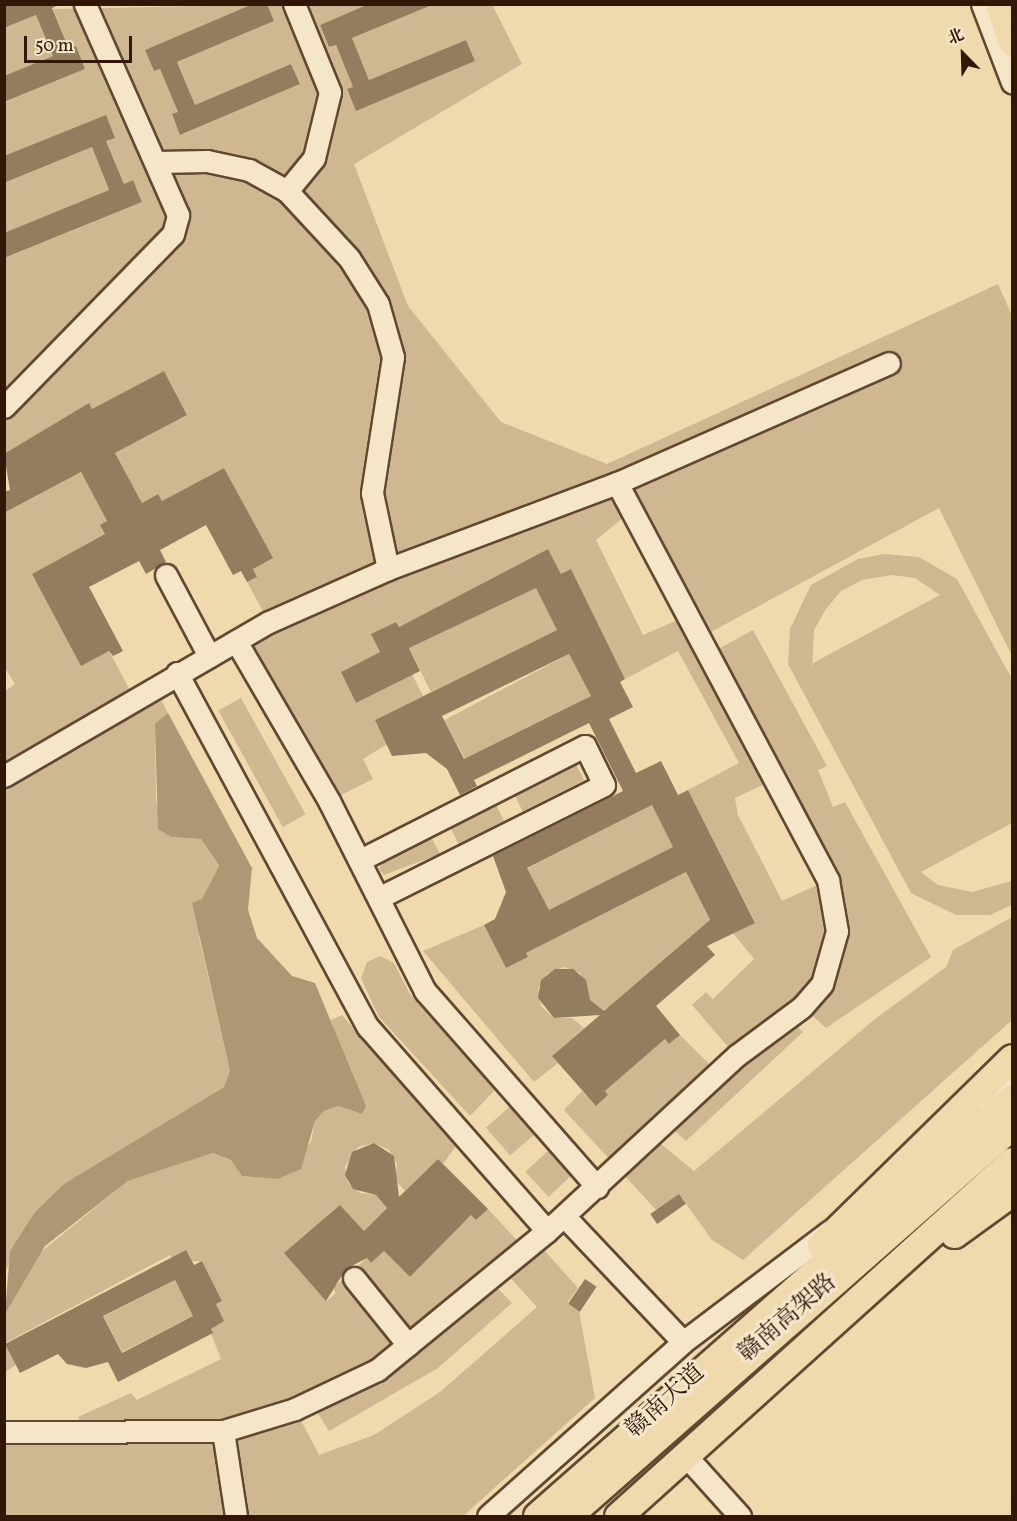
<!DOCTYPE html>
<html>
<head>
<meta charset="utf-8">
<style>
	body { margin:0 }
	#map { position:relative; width:1017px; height:1521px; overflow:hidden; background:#efd9ad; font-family:Vollkorn,"Noto Serif SC",serif }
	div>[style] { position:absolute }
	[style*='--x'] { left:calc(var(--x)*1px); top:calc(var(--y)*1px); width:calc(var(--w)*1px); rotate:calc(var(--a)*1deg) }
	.green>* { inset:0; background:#cfb891; transform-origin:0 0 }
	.water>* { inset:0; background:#af9775 }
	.building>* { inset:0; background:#947c5e; transform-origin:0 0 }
	.roads { filter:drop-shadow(2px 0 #614831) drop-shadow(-2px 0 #614831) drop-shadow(0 2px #614831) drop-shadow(0 -2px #614831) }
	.minor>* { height:21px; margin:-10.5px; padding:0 10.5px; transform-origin:10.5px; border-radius:10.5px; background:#f5e6ca }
	.major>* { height:27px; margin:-13.5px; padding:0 13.5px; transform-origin:13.5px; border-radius:13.5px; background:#efd9ad }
	.highway>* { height:32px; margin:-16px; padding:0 16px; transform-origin:16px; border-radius:16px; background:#efd9ad }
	span { translate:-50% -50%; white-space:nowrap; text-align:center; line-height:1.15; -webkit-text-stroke:6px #f5e6ca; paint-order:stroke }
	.street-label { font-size:24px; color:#321708 }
	.frame { position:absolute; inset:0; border:6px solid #321708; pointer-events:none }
	.north { position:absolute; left:933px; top:24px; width:60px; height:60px; -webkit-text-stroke:4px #f5e6ca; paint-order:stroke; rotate:337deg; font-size:16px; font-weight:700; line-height:24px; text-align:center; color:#321708 }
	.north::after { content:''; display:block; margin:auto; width:21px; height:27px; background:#321708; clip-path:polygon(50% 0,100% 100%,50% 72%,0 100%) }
	.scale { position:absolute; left:24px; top:36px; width:108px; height:27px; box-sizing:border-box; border:3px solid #321708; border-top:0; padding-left:8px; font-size:18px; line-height:21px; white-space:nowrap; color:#321708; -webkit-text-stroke:4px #f5e6ca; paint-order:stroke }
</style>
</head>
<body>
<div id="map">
	<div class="green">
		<div style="clip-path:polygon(evenodd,492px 4px,522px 64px,354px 164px,408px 306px,501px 422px,607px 464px,998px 284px,1012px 316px,1012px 656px,939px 508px,700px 638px,709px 654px,753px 630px,827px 766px,818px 770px,833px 807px,845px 802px,931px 957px,826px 1028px,803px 1007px,789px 1017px,803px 1032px,686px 1141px,664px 1121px,650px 1135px,694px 1171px,875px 1019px,946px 967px,953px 950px,1012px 917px,1012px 1020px,743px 1260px,712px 1240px,679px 1194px,658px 1212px,564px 1110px,582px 1091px,596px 1106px,608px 1095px,605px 1091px,665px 1039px,669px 1044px,680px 1035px,718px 1073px,736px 1056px,692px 1005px,706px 992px,713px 999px,754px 959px,733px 933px,755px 922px,688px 790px,739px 763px,678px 651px,625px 679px,571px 569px,561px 574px,548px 549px,399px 627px,396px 622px,372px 634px,380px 652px,341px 672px,356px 703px,395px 683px,384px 661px,401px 652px,423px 696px,375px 720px,387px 744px,363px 759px,373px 779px,329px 801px,236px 641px,269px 622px,247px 582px,257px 577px,253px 569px,272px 558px,224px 468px,162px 501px,158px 494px,142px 503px,115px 453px,187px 415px,164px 371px,92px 409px,89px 403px,5px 454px,4px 253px,7px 257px,142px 202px,133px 180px,124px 184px,106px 141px,115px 137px,5px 156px,5px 102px,85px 69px,76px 46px,69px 49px,53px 9px,253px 5px,145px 50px,154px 71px,160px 69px,178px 112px,172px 115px,181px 135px,300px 84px,291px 64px,195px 105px,177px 62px,274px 21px,267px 5px,369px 5px,320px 25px,329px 47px,336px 45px,353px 87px,347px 90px,356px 110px,475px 61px,466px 40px,369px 80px,352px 38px,432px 5px,492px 4px,631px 511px,687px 616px,643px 635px,596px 540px,631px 511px,492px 4px,775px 779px,828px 880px,782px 901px,738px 815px,735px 798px,775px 779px)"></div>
		<div style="clip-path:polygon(36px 15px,53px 56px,5px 76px,5px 28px)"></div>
		<div style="clip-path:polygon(92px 147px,109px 190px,5px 233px,5px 183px)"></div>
		<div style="clip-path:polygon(81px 472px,107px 521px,105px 534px,32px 574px,109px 651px,134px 698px,154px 686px,168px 713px,155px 725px,156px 801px,171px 837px,201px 839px,219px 867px,202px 899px,199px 937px,230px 1071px,224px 1087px,100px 1163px,35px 1212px,5px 1272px,4px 692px,15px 684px,5px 668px,5px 513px)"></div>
		<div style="clip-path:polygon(evenodd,884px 554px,919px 557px,957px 579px,1012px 679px,1012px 823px,921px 872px,938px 885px,972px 892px,1012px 881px,1012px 905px,990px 915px,956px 915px,911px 893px,788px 664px,790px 629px,811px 585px,858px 559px,884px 554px,892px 575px,915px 578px,940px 595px,813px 663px,812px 670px,814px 630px,826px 609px,841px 591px,862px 580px,892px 575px)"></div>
		<div style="left:536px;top:586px;width:49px;height:141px;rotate:64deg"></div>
		<div style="left:569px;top:654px;width:47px;height:141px;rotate:62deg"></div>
		<div style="left:241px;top:698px;width:133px;height:26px;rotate:61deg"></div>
		<div style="left:576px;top:764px;width:18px;height:69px;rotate:63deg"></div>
		<div style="left:495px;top:803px;width:20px;height:51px;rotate:63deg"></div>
		<div style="left:652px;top:805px;width:47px;height:140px;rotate:63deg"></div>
		<div style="clip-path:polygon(430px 835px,440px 854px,384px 875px,379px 869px,386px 858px)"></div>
		<div style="clip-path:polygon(686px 872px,715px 931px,604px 1011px,589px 1000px,580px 973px,564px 967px,547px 974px,538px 989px,541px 1006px,554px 1018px,572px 1018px,584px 1028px,553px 1055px,558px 1063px,534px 1082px,423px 951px,484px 925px,506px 968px,528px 957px,526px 953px)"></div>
		<div style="clip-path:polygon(380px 956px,394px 963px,410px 994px,495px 1090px,470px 1116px,379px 1017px,361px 978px,367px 962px)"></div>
		<div style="clip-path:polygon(evenodd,342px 1015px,456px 1146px,443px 1164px,438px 1159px,405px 1191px,395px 1180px,397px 1164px,389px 1150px,374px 1143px,358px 1147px,345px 1167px,348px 1183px,360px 1193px,376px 1195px,387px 1208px,364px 1231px,340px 1205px,285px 1254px,327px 1301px,336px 1293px,333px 1288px,367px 1258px,371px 1263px,384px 1251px,410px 1277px,471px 1215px,476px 1220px,488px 1209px,525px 1249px,536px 1241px,578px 1288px,567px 1303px,579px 1311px,595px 1398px,463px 1516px,5px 1516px,4px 1434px,86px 1434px,78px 1417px,131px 1393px,137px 1400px,221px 1359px,202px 1311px,216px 1326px,224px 1321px,216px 1304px,222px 1301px,202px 1261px,174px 1262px,170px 1255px,5px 1343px,16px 1365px,5px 1372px,4px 1314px,36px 1256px,128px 1181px,213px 1153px,231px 1160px,243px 1176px,278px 1179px,311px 1142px,315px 1121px,324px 1111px,337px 1106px,362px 1114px,331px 1020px,342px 1015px,502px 1269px,537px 1307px,440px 1392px,374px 1435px,319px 1455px,295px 1409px,311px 1402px,329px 1431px,438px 1368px,512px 1303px,489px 1279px,502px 1269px)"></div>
		<div style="left:513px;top:1104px;width:37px;height:36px;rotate:49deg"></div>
		<div style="left:551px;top:1148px;width:34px;height:35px;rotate:47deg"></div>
		<div style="left:175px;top:1280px;width:40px;height:80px;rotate:63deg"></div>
	</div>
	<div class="water">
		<div style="clip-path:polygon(168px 713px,252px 868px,248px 910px,257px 938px,292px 976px,315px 983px,366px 1106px,362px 1114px,338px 1106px,324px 1111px,315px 1121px,301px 1169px,278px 1179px,242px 1176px,231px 1160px,213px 1153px,128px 1181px,45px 1246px,5px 1314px,10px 1251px,35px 1212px,64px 1184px,224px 1087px,230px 1071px,192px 903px,202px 899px,219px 866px,201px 839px,171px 837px,158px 829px,155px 724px)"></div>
	</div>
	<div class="building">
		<div style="clip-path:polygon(4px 4px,61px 4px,52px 8px,69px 49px,76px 46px,85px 69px,4px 102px,4px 76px,53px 56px,36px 15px,4px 28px)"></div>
		<div style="clip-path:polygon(253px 4px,267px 4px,274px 21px,177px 62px,195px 105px,291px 64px,300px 84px,180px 135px,172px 114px,178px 112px,160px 69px,154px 71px,145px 50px)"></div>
		<div style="clip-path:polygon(369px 4px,432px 5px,352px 38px,369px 80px,466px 40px,475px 61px,356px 111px,347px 89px,353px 87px,336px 45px,329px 47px,320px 25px)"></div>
		<div style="clip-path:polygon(106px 115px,115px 138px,106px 141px,124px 184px,133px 180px,142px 202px,4px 258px,4px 233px,109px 190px,92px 147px,4px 183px,4px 156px)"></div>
		<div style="clip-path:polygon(164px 371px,187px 415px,115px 453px,142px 503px,158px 494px,162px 501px,224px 468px,273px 558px,253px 569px,257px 577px,247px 582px,241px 571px,233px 575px,206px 525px,160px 550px,166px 562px,146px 574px,139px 561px,89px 587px,123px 651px,113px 656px,109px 651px,81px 666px,32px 574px,105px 534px,100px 525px,107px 521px,81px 472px,4px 513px,4px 492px,10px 490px,4px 454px,89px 403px,92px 409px)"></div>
		<div style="clip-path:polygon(evenodd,548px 549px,561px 574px,571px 569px,625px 679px,620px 682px,633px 707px,609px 719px,636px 773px,661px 761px,678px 795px,688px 790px,755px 923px,707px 946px,715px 955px,656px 1006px,680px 1035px,669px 1044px,665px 1039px,605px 1091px,608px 1095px,596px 1106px,552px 1056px,600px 1015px,554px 1018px,538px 998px,541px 980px,555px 969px,573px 969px,586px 980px,590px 1000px,604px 1011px,710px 920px,686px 872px,526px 953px,528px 957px,506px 968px,484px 925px,495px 919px,506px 892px,493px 856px,623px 791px,589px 723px,474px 780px,477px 786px,460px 795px,447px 769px,426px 753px,392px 756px,375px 720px,557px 630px,536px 588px,409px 648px,420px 671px,356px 703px,341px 672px,380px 652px,371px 634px,396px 622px,399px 627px,548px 549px,569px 654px,591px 696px,464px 759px,442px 716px,569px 654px,548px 549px,652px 805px,673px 847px,549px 910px,527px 868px,652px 805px)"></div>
		<div style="clip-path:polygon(374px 1143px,394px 1156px,399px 1197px,438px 1159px,488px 1209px,476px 1220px,471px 1215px,410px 1277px,384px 1251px,371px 1263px,367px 1258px,346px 1269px,326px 1301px,284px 1253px,340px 1205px,364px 1231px,387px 1208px,376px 1195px,353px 1189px,345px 1175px,352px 1152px)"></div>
		<div style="left:679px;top:1194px;width:12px;height:35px;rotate:55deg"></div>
		<div style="clip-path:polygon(evenodd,186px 1250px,194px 1265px,202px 1261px,222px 1301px,216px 1304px,224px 1321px,211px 1329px,213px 1333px,118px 1382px,108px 1362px,86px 1368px,67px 1364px,58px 1354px,20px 1373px,5px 1344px,186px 1250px,175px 1280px,193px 1316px,122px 1353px,103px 1316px,175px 1280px)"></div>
		<div style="left:585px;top:1279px;width:14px;height:30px;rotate:34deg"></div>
	</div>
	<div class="roads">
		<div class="minor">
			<div style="--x:982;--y:4;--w:84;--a:69"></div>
			<div style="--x:157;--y:162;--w:50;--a:-1.1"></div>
			<div style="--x:207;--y:161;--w:43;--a:12.1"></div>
			<div style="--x:249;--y:170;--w:43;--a:28.9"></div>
			<div style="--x:287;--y:191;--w:91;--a:47.2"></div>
			<div style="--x:349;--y:258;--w:54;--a:57.8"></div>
			<div style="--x:378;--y:304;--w:55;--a:74.2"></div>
			<div style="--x:393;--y:357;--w:138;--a:98.8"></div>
			<div style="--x:372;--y:493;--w:78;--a:78.1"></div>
			<div style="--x:287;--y:191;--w:43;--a:-50.7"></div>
			<div style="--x:314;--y:158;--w:68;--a:-76.4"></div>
			<div style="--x:330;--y:92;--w:95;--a:-112.2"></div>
			<div style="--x:4;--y:407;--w:242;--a:-45.7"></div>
			<div style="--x:173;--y:234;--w:20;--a:-75"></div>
			<div style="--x:178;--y:215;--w:231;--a:-113.8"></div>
			<div style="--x:617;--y:483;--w:297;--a:-23.8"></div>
			<div style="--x:166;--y:575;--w:92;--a:62"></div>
			<div style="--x:236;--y:641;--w:185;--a:59.8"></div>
			<div style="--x:329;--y:801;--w:213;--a:63.2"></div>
			<div style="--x:425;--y:991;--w:261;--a:48.7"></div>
			<div style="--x:177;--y:673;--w:402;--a:61.7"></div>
			<div style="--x:368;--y:1027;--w:271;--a:48.7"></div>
			<div style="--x:4;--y:776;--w:306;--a:-30.2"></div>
			<div style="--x:269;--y:622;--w:130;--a:-24"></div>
			<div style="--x:388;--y:569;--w:245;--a:-20.6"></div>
			<div style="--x:617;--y:483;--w:450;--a:62"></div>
			<div style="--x:828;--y:880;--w:52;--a:80"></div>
			<div style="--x:837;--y:931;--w:55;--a:105.8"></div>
			<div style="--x:822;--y:984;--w:30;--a:131"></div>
			<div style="--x:802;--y:1007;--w:82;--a:143.4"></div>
			<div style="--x:736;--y:1056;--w:258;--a:137.2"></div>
			<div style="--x:547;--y:1231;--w:220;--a:140.7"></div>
			<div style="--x:377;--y:1370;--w:91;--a:154.6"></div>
			<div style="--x:295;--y:1409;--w:75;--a:163"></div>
			<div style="--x:223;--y:1431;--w:219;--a:179.7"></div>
			<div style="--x:360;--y:860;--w:252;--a:-26.9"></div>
			<div style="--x:585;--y:746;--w:43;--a:64"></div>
			<div style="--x:604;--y:785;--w:250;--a:153.4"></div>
			<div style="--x:985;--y:1101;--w:36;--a:-42"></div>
			<div style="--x:564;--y:1216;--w:173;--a:46.6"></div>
			<div style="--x:354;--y:1278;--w:86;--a:51.1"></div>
			<div style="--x:223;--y:1431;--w:86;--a:81.3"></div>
			<div style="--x:694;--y:1465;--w:69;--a:48"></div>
			<div style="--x:488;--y:1516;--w:261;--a:-41.7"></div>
			<div style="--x:683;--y:1342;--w:184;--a:-37.1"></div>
		</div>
		<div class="major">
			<div style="--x:999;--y:4;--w:40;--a:71.1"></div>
			<div style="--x:954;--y:1234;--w:72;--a:-35.9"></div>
			<div style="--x:821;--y:1245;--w:267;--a:-44.4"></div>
			<div style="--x:537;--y:1516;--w:633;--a:-41.35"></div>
			<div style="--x:618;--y:1516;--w:530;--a:-42.02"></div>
		</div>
		<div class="highway">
			<div style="--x:565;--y:1516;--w:595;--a:-41.32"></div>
		</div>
	</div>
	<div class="street-label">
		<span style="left:788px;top:1319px;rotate:-41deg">赣南高架路</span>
		<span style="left:666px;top:1402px;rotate:-42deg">赣南大道</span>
	</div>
	<div class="frame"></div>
	<div class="north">北</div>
	<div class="scale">50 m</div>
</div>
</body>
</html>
